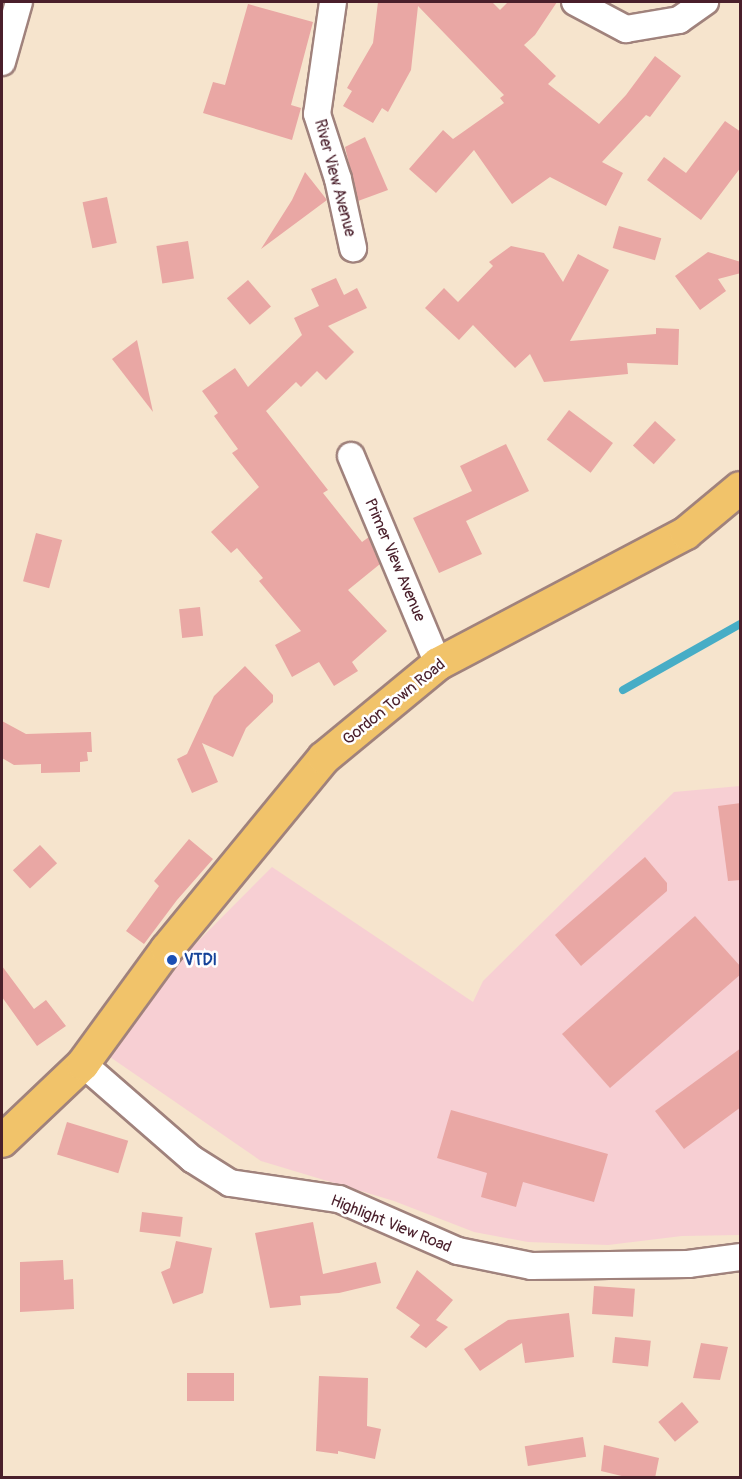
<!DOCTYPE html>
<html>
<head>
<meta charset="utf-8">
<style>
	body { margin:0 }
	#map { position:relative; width:742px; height:1479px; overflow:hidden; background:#f6e4cd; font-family:Pangolin,sans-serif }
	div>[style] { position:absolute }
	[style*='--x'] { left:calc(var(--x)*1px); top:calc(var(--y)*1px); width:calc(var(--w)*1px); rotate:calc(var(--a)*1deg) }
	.built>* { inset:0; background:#f7cfd3 }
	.stream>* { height:8px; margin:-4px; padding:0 4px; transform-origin:4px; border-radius:4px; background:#47adc6 }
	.building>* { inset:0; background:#e9a7a4; transform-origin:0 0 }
	.roads { filter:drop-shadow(2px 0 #a0827c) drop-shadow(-2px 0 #a0827c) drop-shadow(0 2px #a0827c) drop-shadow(0 -2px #a0827c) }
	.minor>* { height:26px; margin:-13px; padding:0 13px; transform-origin:13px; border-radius:13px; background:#fff }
	.major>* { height:32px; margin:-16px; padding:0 16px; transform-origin:16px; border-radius:16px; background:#f1c36a }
	.dots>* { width:16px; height:16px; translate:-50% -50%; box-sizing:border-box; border:3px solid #fff; border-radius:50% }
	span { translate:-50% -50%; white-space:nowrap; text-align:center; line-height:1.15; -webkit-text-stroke:5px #fff; paint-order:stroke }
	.street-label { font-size:16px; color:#4a1f2b }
	.transit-label { font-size:16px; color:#164399; font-weight:700 }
	.left { translate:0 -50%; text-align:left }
	.frame { position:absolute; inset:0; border:3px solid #4a1f2b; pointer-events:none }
</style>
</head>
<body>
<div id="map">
	<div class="built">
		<div style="clip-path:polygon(740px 786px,740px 1235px,682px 1236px,608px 1245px,528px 1242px,474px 1232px,394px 1201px,261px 1161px,94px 1046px,272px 867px,473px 1002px,483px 981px,674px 792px)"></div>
	</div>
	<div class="stream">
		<div style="--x:623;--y:690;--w:134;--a:-29.4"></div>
	</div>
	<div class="building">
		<div style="clip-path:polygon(378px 2px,492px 2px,500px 10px,508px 2px,557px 2px,535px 35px,524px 45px,556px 76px,548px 84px,599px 124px,626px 95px,655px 56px,681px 76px,650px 117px,646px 115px,602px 162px,623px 173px,606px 206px,550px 177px,512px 204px,474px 150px,436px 193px,409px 169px,443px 130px,453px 139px,504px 103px,500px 98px,504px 95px,418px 6px,411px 70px,388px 112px,382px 108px,373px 123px,343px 106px,352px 91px,347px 88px,373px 43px)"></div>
		<div style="clip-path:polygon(248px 4px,313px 22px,291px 105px,301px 108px,292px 140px,203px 113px,213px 82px,225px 85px)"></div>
		<div style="clip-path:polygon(725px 121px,741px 132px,741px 167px,701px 220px,647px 180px,664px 157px,686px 173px)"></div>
		<div style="clip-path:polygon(365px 137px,388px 190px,358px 201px,345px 147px)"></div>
		<div style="clip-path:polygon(305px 172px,327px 200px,261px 249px,292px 200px)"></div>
		<div style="left:107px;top:197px;width:47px;height:25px;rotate:78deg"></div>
		<div style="left:619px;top:226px;width:44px;height:23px;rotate:16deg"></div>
		<div style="left:188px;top:241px;width:38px;height:32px;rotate:81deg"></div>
		<div style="clip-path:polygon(511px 246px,544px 253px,563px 282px,578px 254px,609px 270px,570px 341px,656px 334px,656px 328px,679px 329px,678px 365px,627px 363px,628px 374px,544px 382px,530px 354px,515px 368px,473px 325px,459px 340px,425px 308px,444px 288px,458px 302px,493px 266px,489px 262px)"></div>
		<div style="clip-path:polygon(708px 252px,741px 262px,741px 273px,718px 279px,726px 291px,700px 310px,675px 276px)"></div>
		<div style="clip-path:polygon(336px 278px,344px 295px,357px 288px,367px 308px,328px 326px,354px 352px,326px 380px,317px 371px,301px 387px,296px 382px,266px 411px,328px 490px,323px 493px,362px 542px,369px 537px,380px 564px,348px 590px,387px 631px,352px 662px,358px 671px,334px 686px,319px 662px,292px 677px,275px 645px,301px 631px,259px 581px,263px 578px,237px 548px,231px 553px,211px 532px,259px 487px,232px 453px,238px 449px,214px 416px,218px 413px,202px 391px,235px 368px,248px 387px,302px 335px,294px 318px,319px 306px,311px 289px)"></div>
		<div style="left:248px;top:280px;width:35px;height:28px;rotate:49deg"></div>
		<div style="clip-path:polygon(137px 340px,153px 412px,112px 359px)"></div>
		<div style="left:569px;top:410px;width:55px;height:37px;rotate:37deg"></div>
		<div style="left:655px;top:421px;width:28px;height:33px;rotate:42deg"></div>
		<div style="clip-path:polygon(506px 444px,529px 491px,466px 521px,482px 554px,439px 573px,413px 518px,472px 491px,460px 466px)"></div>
		<div style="left:36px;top:533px;width:27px;height:50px;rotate:15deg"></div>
		<div style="left:200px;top:607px;width:29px;height:21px;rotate:84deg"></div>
		<div style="clip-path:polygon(245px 666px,273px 695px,273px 702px,246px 728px,233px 757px,202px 743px,218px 782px,192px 793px,177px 759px,187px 754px,214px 696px)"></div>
		<div style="clip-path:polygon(2px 721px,26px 734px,91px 732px,92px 752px,87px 752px,88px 761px,80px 762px,80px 772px,41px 773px,41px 764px,14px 765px,2px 758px)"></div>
		<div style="clip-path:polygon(741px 803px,741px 880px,728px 881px,718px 806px)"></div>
		<div style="clip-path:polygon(189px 839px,213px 859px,177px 900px,144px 944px,126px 931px,159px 886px,154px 881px)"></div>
		<div style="left:40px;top:845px;width:25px;height:37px;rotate:47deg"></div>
		<div style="clip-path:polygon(645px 857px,667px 883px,667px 891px,581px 966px,555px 935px)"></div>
		<div style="clip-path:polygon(695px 916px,741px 967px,741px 974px,610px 1088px,562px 1034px)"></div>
		<div style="clip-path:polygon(2px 966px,34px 1009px,46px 1000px,66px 1026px,37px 1046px,2px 997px)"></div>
		<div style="clip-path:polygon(741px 1048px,741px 1107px,684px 1149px,655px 1111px)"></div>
		<div style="clip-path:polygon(451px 1110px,608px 1154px,594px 1202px,523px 1182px,516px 1207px,481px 1197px,487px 1173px,437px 1158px)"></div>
		<div style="left:67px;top:1122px;width:64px;height:34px;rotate:17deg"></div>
		<div style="left:142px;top:1212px;width:41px;height:20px;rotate:7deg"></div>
		<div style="clip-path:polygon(313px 1222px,323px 1274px,376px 1262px,381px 1283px,339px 1293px,300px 1296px,301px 1305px,270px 1308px,255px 1233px)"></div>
		<div style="clip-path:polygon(176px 1241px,212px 1248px,203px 1293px,173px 1304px,161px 1272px,170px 1268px)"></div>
		<div style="clip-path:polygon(63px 1260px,64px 1280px,73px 1279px,74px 1309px,20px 1312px,20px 1262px)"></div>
		<div style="clip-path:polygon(417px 1270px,453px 1300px,436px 1320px,448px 1327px,426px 1348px,410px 1337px,420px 1325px,396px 1308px)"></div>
		<div style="left:594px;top:1286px;width:41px;height:28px;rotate:4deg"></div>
		<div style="clip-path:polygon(569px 1313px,574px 1357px,525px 1363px,522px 1343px,480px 1371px,464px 1349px,508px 1320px)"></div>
		<div style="left:615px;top:1337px;width:36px;height:26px;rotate:6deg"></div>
		<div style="clip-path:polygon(701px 1343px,728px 1347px,720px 1380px,693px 1378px)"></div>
		<div style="left:234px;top:1373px;width:28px;height:47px;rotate:90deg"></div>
		<div style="clip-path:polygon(319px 1376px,368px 1378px,367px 1426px,381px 1429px,375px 1459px,338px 1451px,338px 1454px,316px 1451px)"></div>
		<div style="left:682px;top:1402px;width:26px;height:31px;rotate:50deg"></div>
		<div style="left:583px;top:1437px;width:20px;height:59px;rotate:81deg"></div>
		<div style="clip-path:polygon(604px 1445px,659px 1458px,655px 1478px,630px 1478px,601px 1471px)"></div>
	</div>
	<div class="roads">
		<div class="minor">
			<div style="--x:333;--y:2;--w:113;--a:98.1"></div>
			<div style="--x:317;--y:114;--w:68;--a:72.1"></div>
			<div style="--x:338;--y:179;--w:71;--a:77.7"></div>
			<div style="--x:575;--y:2;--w:58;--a:27.9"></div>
			<div style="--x:626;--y:29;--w:54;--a:-9.6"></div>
			<div style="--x:679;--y:20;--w:32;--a:-35"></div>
			<div style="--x:2;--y:62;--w:62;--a:-74.2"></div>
			<div style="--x:351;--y:456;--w:225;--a:67.3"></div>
			<div style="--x:83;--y:1064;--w:145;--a:41.1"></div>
			<div style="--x:192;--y:1159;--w:45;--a:32.3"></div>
			<div style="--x:230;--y:1183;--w:110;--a:8.4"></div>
			<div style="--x:339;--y:1199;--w:130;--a:23.6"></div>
			<div style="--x:458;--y:1251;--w:75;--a:11.6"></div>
			<div style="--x:531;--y:1266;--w:157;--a:-0.7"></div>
			<div style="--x:688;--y:1264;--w:52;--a:-7.7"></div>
		</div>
		<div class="major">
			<div style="--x:2;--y:1141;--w:112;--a:-43.5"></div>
			<div style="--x:83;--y:1064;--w:142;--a:-53.9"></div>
			<div style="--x:167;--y:949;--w:247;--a:-50.6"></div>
			<div style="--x:324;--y:758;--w:148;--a:-39.5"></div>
			<div style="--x:438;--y:664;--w:280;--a:-27.8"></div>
			<div style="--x:686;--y:533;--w:70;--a:-39.8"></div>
		</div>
	</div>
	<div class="dots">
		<div style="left:172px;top:960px;background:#1a4fb4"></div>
	</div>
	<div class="street-label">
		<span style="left:335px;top:178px;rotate:75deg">River View Avenue</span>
		<span style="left:395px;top:560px;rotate:67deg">Primer View Avenue</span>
		<span style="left:394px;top:702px;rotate:-39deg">Gordon Town Road</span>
		<span style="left:391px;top:1224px;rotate:22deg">Highlight View Road</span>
	</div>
	<div class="transit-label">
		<span class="left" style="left:184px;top:960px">VTDI</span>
	</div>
	<div class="frame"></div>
</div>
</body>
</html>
